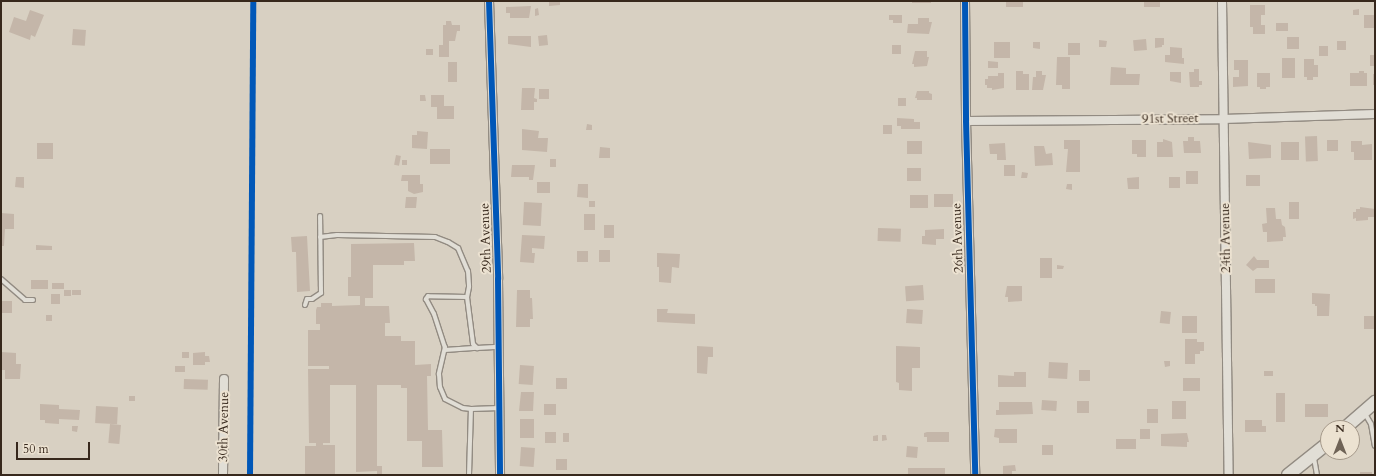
<!DOCTYPE html>
<html>
<head>
<meta charset="utf-8">
<style>
	body { margin:0 }
	#map { position:relative; width:1376px; height:476px; overflow:hidden; background:#d8d0c2; font-family:Cardo,serif }
	div>[style] { position:absolute }
	[style*='--x'] { left:calc(var(--x)*1px); top:calc(var(--y)*1px); width:calc(var(--w)*1px); rotate:calc(var(--a)*1deg) }
	.building>* { inset:0; background:#c4b6a9; transform-origin:0 0 }
	.roads { filter:drop-shadow(1px 0 #928b82) drop-shadow(-1px 0 #928b82) drop-shadow(0 1px #928b82) drop-shadow(0 -1px #928b82) }
	.lane>* { height:4px; margin:-2px; padding:0 2px; transform-origin:2px; border-radius:2px; background:#e1ded6 }
	.street>* { height:8px; margin:-4px; padding:0 4px; transform-origin:4px; border-radius:4px; background:#e1ded6 }
	.secondary>* { height:12px; margin:-6px; padding:0 6px; transform-origin:6px; border-radius:6px; background:#e1ded6 }
	.cycleway>* { height:6px; margin:-3px; padding:0 3px; transform-origin:3px; border-radius:3px; background:#0057b8 }
	span { translate:-50% -50%; white-space:nowrap; text-align:center; line-height:1.15; -webkit-text-stroke:4px #ece2d1; paint-order:stroke }
	.street-label { font-size:13px; color:#37281c }
	.frame { position:absolute; inset:0; border:2px solid #37281c; pointer-events:none }
	.north { position:absolute; left:1320px; top:420px; width:40px; height:40px; box-sizing:border-box; background:#ece2d1; border:1px solid #a49889; border-radius:50%; rotate:0deg; font-size:11px; font-weight:700; line-height:16px; text-align:center; color:#37281c }
	.north::after { content:''; display:block; margin:auto; width:14px; height:18px; background:#6f6356; clip-path:polygon(50% 0,100% 100%,50% 72%,0 100%) }
	.scale { position:absolute; left:16px; top:442px; width:74px; height:18px; box-sizing:border-box; border:2px solid #37281c; border-top:0; padding-left:5px; font-size:12px; line-height:14px; white-space:nowrap; color:#37281c; -webkit-text-stroke:3px #ece2d1; paint-order:stroke }
</style>
</head>
<body>
<div id="map">
	<div class="building">
		<div style="clip-path:polygon(549px 1px,560px 1px,560px 5px,549px 6px)"></div>
		<div style="left:912px;top:1px;width:19px;height:2px"></div>
		<div style="left:1006px;top:1px;width:17px;height:6px"></div>
		<div style="left:1144px;top:1px;width:16px;height:6px"></div>
		<div style="clip-path:polygon(1250px 5px,1265px 5px,1265px 15px,1261px 15px,1261px 25px,1265px 25px,1265px 34px,1253px 34px,1253px 27px,1250px 27px)"></div>
		<div style="clip-path:polygon(531px 6px,529px 18px,510px 18px,510px 13px,506px 13px,506px 7px)"></div>
		<div style="clip-path:polygon(538px 8px,539px 15px,535px 16px,535px 9px)"></div>
		<div style="clip-path:polygon(1359px 9px,1359px 15px,1353px 15px,1353px 10px)"></div>
		<div style="clip-path:polygon(30px 10px,44px 15px,35px 37px,31px 35px,30px 40px,9px 32px,14px 17px,26px 21px)"></div>
		<div style="clip-path:polygon(889px 15px,902px 15px,902px 23px,893px 23px,893px 20px,889px 20px)"></div>
		<div style="left:1364px;top:15px;width:11px;height:13px"></div>
		<div style="clip-path:polygon(918px 18px,929px 18px,929px 22px,932px 22px,929px 34px,907px 33px,908px 24px,918px 24px)"></div>
		<div style="clip-path:polygon(446px 21px,451px 21px,452px 25px,460px 25px,460px 31px,457px 31px,455px 41px,449px 41px,449px 57px,439px 57px,439px 45px,443px 45px,443px 25px,446px 25px)"></div>
		<div style="left:1276px;top:23px;width:12px;height:8px"></div>
		<div style="left:73px;top:29px;width:13px;height:16px;rotate:4deg"></div>
		<div style="left:547px;top:35px;width:10px;height:9px;rotate:84deg"></div>
		<div style="clip-path:polygon(508px 36px,531px 36px,531px 47px,508px 44px)"></div>
		<div style="left:1287px;top:37px;width:12px;height:12px"></div>
		<div style="clip-path:polygon(1155px 38px,1164px 38px,1164px 45px,1162px 45px,1162px 47px,1155px 48px)"></div>
		<div style="left:1146px;top:39px;width:11px;height:13px;rotate:85deg"></div>
		<div style="clip-path:polygon(1099px 40px,1107px 41px,1106px 47px,1099px 47px)"></div>
		<div style="left:1337px;top:41px;width:9px;height:9px"></div>
		<div style="left:994px;top:42px;width:16px;height:16px"></div>
		<div style="clip-path:polygon(1033px 42px,1040px 42px,1040px 49px,1033px 48px)"></div>
		<div style="left:1068px;top:43px;width:12px;height:12px"></div>
		<div style="left:892px;top:45px;width:9px;height:9px"></div>
		<div style="left:1319px;top:46px;width:9px;height:10px"></div>
		<div style="clip-path:polygon(1170px 47px,1182px 48px,1182px 58px,1184px 58px,1184px 64px,1165px 62px,1165px 55px,1170px 55px)"></div>
		<div style="left:426px;top:49px;width:7px;height:6px"></div>
		<div style="clip-path:polygon(915px 51px,927px 51px,927px 57px,929px 57px,927px 66px,914px 67px,914px 64px,912px 64px)"></div>
		<div style="left:1370px;top:55px;width:5px;height:11px"></div>
		<div style="clip-path:polygon(1057px 57px,1070px 57px,1070px 89px,1062px 89px,1062px 85px,1056px 85px)"></div>
		<div style="left:1282px;top:58px;width:13px;height:20px"></div>
		<div style="clip-path:polygon(1304px 59px,1314px 59px,1314px 65px,1318px 65px,1318px 77px,1313px 77px,1313px 80px,1307px 80px,1307px 77px,1304px 77px)"></div>
		<div style="clip-path:polygon(1234px 60px,1248px 60px,1248px 86px,1233px 87px,1233px 77px,1239px 77px,1239px 70px,1234px 70px)"></div>
		<div style="clip-path:polygon(988px 61px,998px 62px,998px 68px,988px 68px)"></div>
		<div style="left:448px;top:62px;width:9px;height:20px"></div>
		<div style="clip-path:polygon(1111px 67px,1126px 68px,1126px 74px,1140px 74px,1139px 85px,1110px 85px)"></div>
		<div style="clip-path:polygon(1194px 69px,1199px 69px,1199px 81px,1202px 81px,1202px 85px,1199px 85px,1199px 87px,1190px 87px,1189px 72px,1194px 72px)"></div>
		<div style="clip-path:polygon(1016px 71px,1023px 71px,1023px 74px,1029px 74px,1029px 90px,1016px 90px)"></div>
		<div style="clip-path:polygon(1036px 71px,1042px 71px,1042px 75px,1046px 75px,1043px 90px,1032px 90px,1033px 77px,1036px 77px)"></div>
		<div style="clip-path:polygon(1359px 71px,1364px 71px,1364px 73px,1367px 73px,1367px 86px,1350px 86px,1350px 73px,1359px 73px)"></div>
		<div style="clip-path:polygon(1170px 72px,1181px 72px,1181px 83px,1170px 81px)"></div>
		<div style="clip-path:polygon(998px 73px,1004px 73px,1004px 88px,992px 90px,992px 88px,987px 88px,987px 85px,985px 85px,985px 79px,988px 79px,988px 76px,998px 76px)"></div>
		<div style="clip-path:polygon(1257px 73px,1270px 73px,1270px 87px,1266px 87px,1266px 89px,1260px 89px,1260px 87px,1257px 87px)"></div>
		<div style="left:1373px;top:74px;width:2px;height:11px"></div>
		<div style="clip-path:polygon(522px 88px,535px 88px,534px 98px,537px 99px,537px 102px,534px 102px,534px 110px,521px 110px)"></div>
		<div style="left:539px;top:89px;width:10px;height:10px"></div>
		<div style="clip-path:polygon(917px 91px,929px 91px,929px 93px,932px 94px,932px 100px,917px 100px,917px 98px,915px 98px)"></div>
		<div style="clip-path:polygon(420px 95px,425px 95px,426px 101px,420px 101px)"></div>
		<div style="clip-path:polygon(431px 95px,444px 95px,444px 106px,454px 106px,454px 119px,437px 119px,437px 107px,431px 107px)"></div>
		<div style="left:898px;top:98px;width:8px;height:8px"></div>
		<div style="clip-path:polygon(897px 118px,914px 119px,914px 122px,920px 122px,920px 129px,901px 129px,901px 126px,897px 126px)"></div>
		<div style="clip-path:polygon(587px 124px,592px 125px,592px 130px,586px 130px)"></div>
		<div style="left:883px;top:125px;width:9px;height:9px"></div>
		<div style="clip-path:polygon(522px 129px,539px 131px,538px 138px,548px 138px,547px 152px,522px 150px)"></div>
		<div style="clip-path:polygon(417px 131px,428px 132px,427px 149px,412px 148px,412px 135px,417px 135px)"></div>
		<div style="left:1317px;top:136px;width:25px;height:12px;rotate:88deg"></div>
		<div style="clip-path:polygon(1188px 137px,1194px 137px,1194px 141px,1200px 141px,1201px 153px,1184px 153px,1183px 141px,1188px 141px)"></div>
		<div style="clip-path:polygon(1163px 139px,1172px 142px,1173px 157px,1157px 157px,1157px 142px,1163px 142px)"></div>
		<div style="clip-path:polygon(1064px 140px,1080px 140px,1080px 172px,1066px 172px,1068px 149px,1064px 149px)"></div>
		<div style="clip-path:polygon(1132px 140px,1146px 140px,1146px 157px,1137px 157px,1137px 154px,1132px 154px)"></div>
		<div style="left:1327px;top:140px;width:11px;height:11px"></div>
		<div style="left:907px;top:141px;width:15px;height:13px"></div>
		<div style="clip-path:polygon(1351px 141px,1362px 141px,1362px 145px,1372px 144px,1372px 160px,1354px 160px,1354px 152px,1351px 152px)"></div>
		<div style="clip-path:polygon(1248px 142px,1271px 145px,1271px 158px,1249px 159px)"></div>
		<div style="left:1281px;top:142px;width:18px;height:18px"></div>
		<div style="left:37px;top:143px;width:16px;height:16px"></div>
		<div style="clip-path:polygon(1005px 143px,1006px 160px,997px 160px,997px 154px,990px 154px,989px 144px)"></div>
		<div style="clip-path:polygon(1034px 146px,1044px 146px,1046px 154px,1052px 153px,1053px 165px,1035px 166px)"></div>
		<div style="clip-path:polygon(600px 147px,610px 148px,610px 158px,599px 158px)"></div>
		<div style="left:430px;top:149px;width:20px;height:15px"></div>
		<div style="left:396px;top:155px;width:5px;height:10px;rotate:11deg"></div>
		<div style="left:550px;top:159px;width:6px;height:8px"></div>
		<div style="left:402px;top:160px;width:5px;height:5px"></div>
		<div style="clip-path:polygon(512px 165px,535px 165px,533px 180px,529px 180px,529px 177px,511px 177px)"></div>
		<div style="left:1004px;top:165px;width:11px;height:11px"></div>
		<div style="left:907px;top:168px;width:14px;height:13px"></div>
		<div style="left:1186px;top:171px;width:12px;height:13px"></div>
		<div style="clip-path:polygon(1022px 172px,1028px 173px,1027px 178px,1021px 178px)"></div>
		<div style="clip-path:polygon(402px 175px,420px 175px,420px 184px,423px 184px,423px 192px,414px 194px,408px 191px,408px 181px,401px 181px)"></div>
		<div style="left:1246px;top:175px;width:14px;height:11px"></div>
		<div style="clip-path:polygon(16px 177px,24px 177px,24px 188px,15px 187px)"></div>
		<div style="clip-path:polygon(1139px 177px,1139px 189px,1128px 189px,1127px 178px)"></div>
		<div style="left:1169px;top:177px;width:11px;height:11px"></div>
		<div style="left:537px;top:182px;width:13px;height:11px"></div>
		<div style="clip-path:polygon(578px 184px,588px 184px,588px 198px,577px 197px)"></div>
		<div style="clip-path:polygon(1067px 184px,1072px 184px,1072px 190px,1066px 189px)"></div>
		<div style="left:934px;top:194px;width:19px;height:13px"></div>
		<div style="left:910px;top:195px;width:18px;height:13px"></div>
		<div style="clip-path:polygon(406px 197px,417px 197px,416px 208px,405px 208px)"></div>
		<div style="left:589px;top:201px;width:6px;height:6px"></div>
		<div style="left:524px;top:202px;width:18px;height:23px;rotate:3deg"></div>
		<div style="left:1289px;top:202px;width:10px;height:17px"></div>
		<div style="clip-path:polygon(1360px 207px,1375px 209px,1375px 217px,1368px 217px,1368px 220px,1356px 221px,1356px 218px,1353px 219px,1353px 212px,1356px 212px,1356px 209px,1360px 209px)"></div>
		<div style="clip-path:polygon(1266px 208px,1275px 208px,1276px 219px,1281px 219px,1282px 225px,1285px 227px,1286px 237px,1283px 237px,1283px 241px,1267px 242px,1267px 232px,1263px 232px,1262px 224px,1267px 223px)"></div>
		<div style="clip-path:polygon(1px 213px,14px 214px,14px 229px,5px 229px,4px 246px,1px 246px)"></div>
		<div style="left:584px;top:214px;width:11px;height:16px"></div>
		<div style="left:604px;top:225px;width:10px;height:13px"></div>
		<div style="left:878px;top:228px;width:23px;height:13px;rotate:2deg"></div>
		<div style="clip-path:polygon(944px 229px,944px 239px,936px 239px,936px 245px,922px 244px,922px 236px,925px 236px,925px 230px)"></div>
		<div style="clip-path:polygon(522px 235px,545px 236px,544px 249px,532px 248px,532px 253px,535px 253px,534px 263px,520px 262px)"></div>
		<div style="clip-path:polygon(307px 236px,310px 291px,297px 292px,296px 252px,292px 252px,291px 237px)"></div>
		<div style="clip-path:polygon(414px 243px,415px 261px,404px 261px,404px 265px,373px 265px,373px 298px,365px 298px,365px 306px,389px 306px,390px 323px,385px 323px,385px 336px,401px 336px,401px 341px,415px 341px,415px 365px,431px 364px,431px 376px,427px 376px,428px 430px,442px 430px,443px 467px,422px 467px,422px 441px,407px 441px,407px 388px,401px 388px,401px 385px,377px 385px,377px 466px,382px 466px,382px 475px,377px 475px,377px 471px,356px 472px,356px 385px,330px 385px,330px 443px,323px 443px,323px 445px,335px 445px,335px 475px,305px 475px,305px 446px,316px 446px,316px 443px,309px 443px,308px 369px,329px 369px,329px 366px,308px 366px,308px 330px,320px 330px,320px 324px,316px 324px,316px 310px,317px 307px,321px 307px,321px 303px,332px 303px,332px 306px,360px 305px,360px 296px,348px 296px,348px 277px,351px 277px,351px 244px)"></div>
		<div style="clip-path:polygon(36px 245px,52px 246px,52px 250px,36px 250px)"></div>
		<div style="left:599px;top:250px;width:11px;height:12px"></div>
		<div style="left:577px;top:251px;width:11px;height:11px"></div>
		<div style="clip-path:polygon(657px 253px,680px 254px,679px 268px,672px 267px,671px 283px,659px 282px,659px 267px,657px 267px)"></div>
		<div style="clip-path:polygon(1254px 256px,1257px 260px,1269px 260px,1269px 268px,1257px 268px,1253px 271px,1246px 265px)"></div>
		<div style="left:1040px;top:258px;width:12px;height:20px"></div>
		<div style="clip-path:polygon(1057px 265px,1064px 266px,1063px 269px,1057px 269px)"></div>
		<div style="left:1255px;top:279px;width:20px;height:14px"></div>
		<div style="left:31px;top:280px;width:17px;height:9px"></div>
		<div style="left:52px;top:283px;width:12px;height:6px"></div>
		<div style="left:923px;top:285px;width:15px;height:18px;rotate:86deg"></div>
		<div style="clip-path:polygon(1007px 286px,1022px 286px,1022px 301px,1008px 302px,1008px 297px,1005px 297px)"></div>
		<div style="left:64px;top:290px;width:7px;height:6px"></div>
		<div style="left:72px;top:290px;width:9px;height:5px"></div>
		<div style="clip-path:polygon(517px 290px,530px 290px,530px 298px,532px 298px,533px 319px,530px 319px,530px 327px,516px 327px)"></div>
		<div style="clip-path:polygon(1312px 293px,1330px 294px,1329px 316px,1317px 316px,1317px 306px,1315px 306px,1315px 304px,1312px 304px)"></div>
		<div style="left:51px;top:294px;width:9px;height:10px"></div>
		<div style="left:12px;top:301px;width:12px;height:11px;rotate:90deg"></div>
		<div style="clip-path:polygon(657px 309px,668px 309px,667px 313px,695px 314px,695px 324px,657px 322px)"></div>
		<div style="left:907px;top:309px;width:16px;height:14px;rotate:4deg"></div>
		<div style="left:1161px;top:311px;width:10px;height:12px;rotate:6deg"></div>
		<div style="left:46px;top:315px;width:6px;height:6px"></div>
		<div style="left:1182px;top:316px;width:15px;height:17px"></div>
		<div style="left:1364px;top:316px;width:11px;height:13px"></div>
		<div style="clip-path:polygon(1185px 339px,1197px 339px,1197px 342px,1204px 342px,1204px 351px,1200px 351px,1200px 354px,1195px 354px,1195px 364px,1185px 364px)"></div>
		<div style="clip-path:polygon(697px 346px,713px 347px,713px 357px,708px 357px,707px 374px,697px 373px)"></div>
		<div style="clip-path:polygon(896px 346px,920px 347px,920px 368px,912px 368px,912px 391px,899px 390px,899px 383px,896px 382px)"></div>
		<div style="clip-path:polygon(1px 352px,16px 353px,16px 364px,21px 364px,20px 379px,5px 379px,5px 370px,1px 370px)"></div>
		<div style="left:182px;top:352px;width:7px;height:6px"></div>
		<div style="clip-path:polygon(205px 352px,205px 356px,209px 356px,210px 362px,205px 362px,205px 365px,193px 365px,193px 353px)"></div>
		<div style="clip-path:polygon(1164px 361px,1170px 361px,1170px 366px,1165px 367px)"></div>
		<div style="left:1049px;top:362px;width:19px;height:16px;rotate:3deg"></div>
		<div style="left:520px;top:365px;width:14px;height:19px;rotate:4deg"></div>
		<div style="left:175px;top:366px;width:10px;height:6px"></div>
		<div style="left:1079px;top:370px;width:11px;height:11px"></div>
		<div style="left:1264px;top:371px;width:9px;height:5px"></div>
		<div style="clip-path:polygon(1014px 372px,1026px 372px,1026px 387px,998px 387px,998px 375px,1014px 376px)"></div>
		<div style="left:556px;top:378px;width:11px;height:11px"></div>
		<div style="left:1183px;top:378px;width:17px;height:13px"></div>
		<div style="left:184px;top:379px;width:24px;height:10px;rotate:2deg"></div>
		<div style="clip-path:polygon(521px 392px,534px 392px,533px 411px,519px 411px)"></div>
		<div style="left:1276px;top:393px;width:9px;height:29px"></div>
		<div style="left:129px;top:396px;width:6px;height:5px"></div>
		<div style="left:1042px;top:400px;width:15px;height:10px;rotate:4deg"></div>
		<div style="left:1089px;top:401px;width:12px;height:12px;rotate:90deg"></div>
		<div style="left:1172px;top:401px;width:14px;height:18px"></div>
		<div style="clip-path:polygon(999px 402px,1032px 402px,1033px 414px,996px 415px,996px 410px,999px 410px)"></div>
		<div style="clip-path:polygon(40px 404px,59px 405px,59px 409px,80px 410px,79px 420px,59px 419px,59px 424px,45px 423px,45px 420px,40px 420px)"></div>
		<div style="left:544px;top:404px;width:12px;height:11px"></div>
		<div style="left:1305px;top:404px;width:23px;height:13px"></div>
		<div style="left:96px;top:406px;width:22px;height:17px;rotate:3deg"></div>
		<div style="left:1147px;top:409px;width:11px;height:14px"></div>
		<div style="left:520px;top:419px;width:14px;height:19px"></div>
		<div style="clip-path:polygon(1245px 420px,1262px 420px,1262px 426px,1266px 426px,1266px 432px,1245px 432px)"></div>
		<div style="left:110px;top:424px;width:11px;height:19px;rotate:5deg"></div>
		<div style="clip-path:polygon(72px 426px,78px 426px,77px 432px,72px 431px)"></div>
		<div style="clip-path:polygon(995px 429px,1017px 429px,1017px 443px,999px 443px,999px 438px,994px 437px)"></div>
		<div style="left:1140px;top:429px;width:10px;height:10px"></div>
		<div style="left:545px;top:432px;width:11px;height:11px"></div>
		<div style="clip-path:polygon(927px 432px,949px 432px,949px 442px,927px 442px,927px 437px,924px 437px,924px 433px)"></div>
		<div style="left:563px;top:433px;width:6px;height:9px"></div>
		<div style="clip-path:polygon(1187px 433px,1189px 442px,1187px 442px,1187px 447px,1161px 446px,1161px 434px)"></div>
		<div style="clip-path:polygon(878px 435px,878px 441px,873px 441px,873px 436px)"></div>
		<div style="clip-path:polygon(882px 435px,886px 435px,887px 440px,882px 441px)"></div>
		<div style="left:1116px;top:439px;width:20px;height:10px"></div>
		<div style="left:1042px;top:445px;width:11px;height:10px"></div>
		<div style="left:907px;top:446px;width:11px;height:11px;rotate:5deg"></div>
		<div style="left:521px;top:447px;width:14px;height:19px;rotate:4deg"></div>
		<div style="left:556px;top:459px;width:11px;height:11px"></div>
		<div style="clip-path:polygon(1015px 465px,1016px 471px,1012px 471px,1012px 475px,1003px 475px,1003px 466px)"></div>
		<div style="left:908px;top:468px;width:37px;height:7px"></div>
		<div style="left:1360px;top:472px;width:12px;height:3px"></div>
	</div>
	<div class="roads">
		<div class="lane">
			<div style="--x:320;--y:237;--w:17;--a:-7"></div>
			<div style="--x:337;--y:235;--w:98;--a:1.2"></div>
			<div style="--x:435;--y:237;--w:14;--a:21"></div>
			<div style="--x:448;--y:242;--w:12;--a:31"></div>
			<div style="--x:458;--y:248;--w:25;--a:67"></div>
			<div style="--x:468;--y:271;--w:16;--a:86"></div>
			<div style="--x:469;--y:287;--w:10;--a:101"></div>
			<div style="--x:467;--y:297;--w:47;--a:82.7"></div>
			<div style="--x:473;--y:344;--w:6;--a:45"></div>
			<div style="--x:477;--y:348;--w:22;--a:-3"></div>
			<div style="--x:1;--y:279;--w:32;--a:41"></div>
			<div style="--x:25;--y:300;--w:8;--a:0"></div>
			<div style="--x:467;--y:297;--w:39;--a:-179"></div>
			<div style="--x:428;--y:296;--w:4;--a:124"></div>
			<div style="--x:426;--y:299;--w:17;--a:62"></div>
			<div style="--x:434;--y:314;--w:35;--a:72"></div>
			<div style="--x:445;--y:347;--w:28;--a:103"></div>
			<div style="--x:439;--y:374;--w:13;--a:86"></div>
			<div style="--x:440;--y:387;--w:13;--a:67"></div>
			<div style="--x:445;--y:399;--w:20;--a:27"></div>
			<div style="--x:463;--y:408;--w:8;--a:7"></div>
			<div style="--x:305;--y:305;--w:6;--a:-72"></div>
			<div style="--x:307;--y:299;--w:5;--a:0"></div>
			<div style="--x:312;--y:299;--w:11;--a:-34"></div>
			<div style="--x:321;--y:293;--w:77;--a:-90.7"></div>
			<div style="--x:445;--y:350;--w:32;--a:-4"></div>
			<div style="--x:1364;--y:412;--w:14;--a:60"></div>
			<div style="--x:1371;--y:424;--w:22;--a:80"></div>
			<div style="--x:1314;--y:458;--w:17;--a:80"></div>
			<div style="--x:469;--y:475;--w:66;--a:-88.3"></div>
			<div style="--x:471;--y:409;--w:29;--a:-2"></div>
		</div>
		<div class="street">
			<div style="--x:489;--y:1;--w:278;--a:88.1"></div>
			<div style="--x:498;--y:279;--w:196;--a:89.4"></div>
			<div style="--x:965;--y:1;--w:120;--a:89.5"></div>
			<div style="--x:966;--y:121;--w:354;--a:88.5"></div>
			<div style="--x:1222;--y:1;--w:474;--a:89.2"></div>
			<div style="--x:966;--y:121;--w:257;--a:-0.4"></div>
			<div style="--x:1223;--y:119;--w:152;--a:-1.9"></div>
			<div style="--x:223;--y:475;--w:96;--a:-89.4"></div>
		</div>
		<div class="secondary">
			<div style="--x:1345;--y:428;--w:40;--a:-41"></div>
			<div style="--x:1288;--y:475;--w:51;--a:-38.7"></div>
		</div>
	</div>
	<div class="cycleway">
		<div style="--x:489;--y:1;--w:278;--a:88.1"></div>
		<div style="--x:498;--y:279;--w:196;--a:89.4"></div>
		<div style="--x:965;--y:1;--w:120;--a:89.5"></div>
		<div style="--x:966;--y:121;--w:354;--a:88.5"></div>
		<div style="--x:250;--y:475;--w:474;--a:-89.6"></div>
	</div>
	<div class="street-label">
		<span style="left:1170px;top:119px;rotate:-1deg">91st Street</span>
		<span style="left:486px;top:238px;rotate:-92deg">29th Avenue</span>
		<span style="left:958px;top:238px;rotate:-92deg">26th Avenue</span>
		<span style="left:1226px;top:238px;rotate:-91deg">24th Avenue</span>
		<span style="left:224px;top:427px;rotate:-89deg">30th Avenue</span>
	</div>
	<div class="frame"></div>
	<div class="north">N</div>
	<div class="scale">50 m</div>
</div>
</body>
</html>
